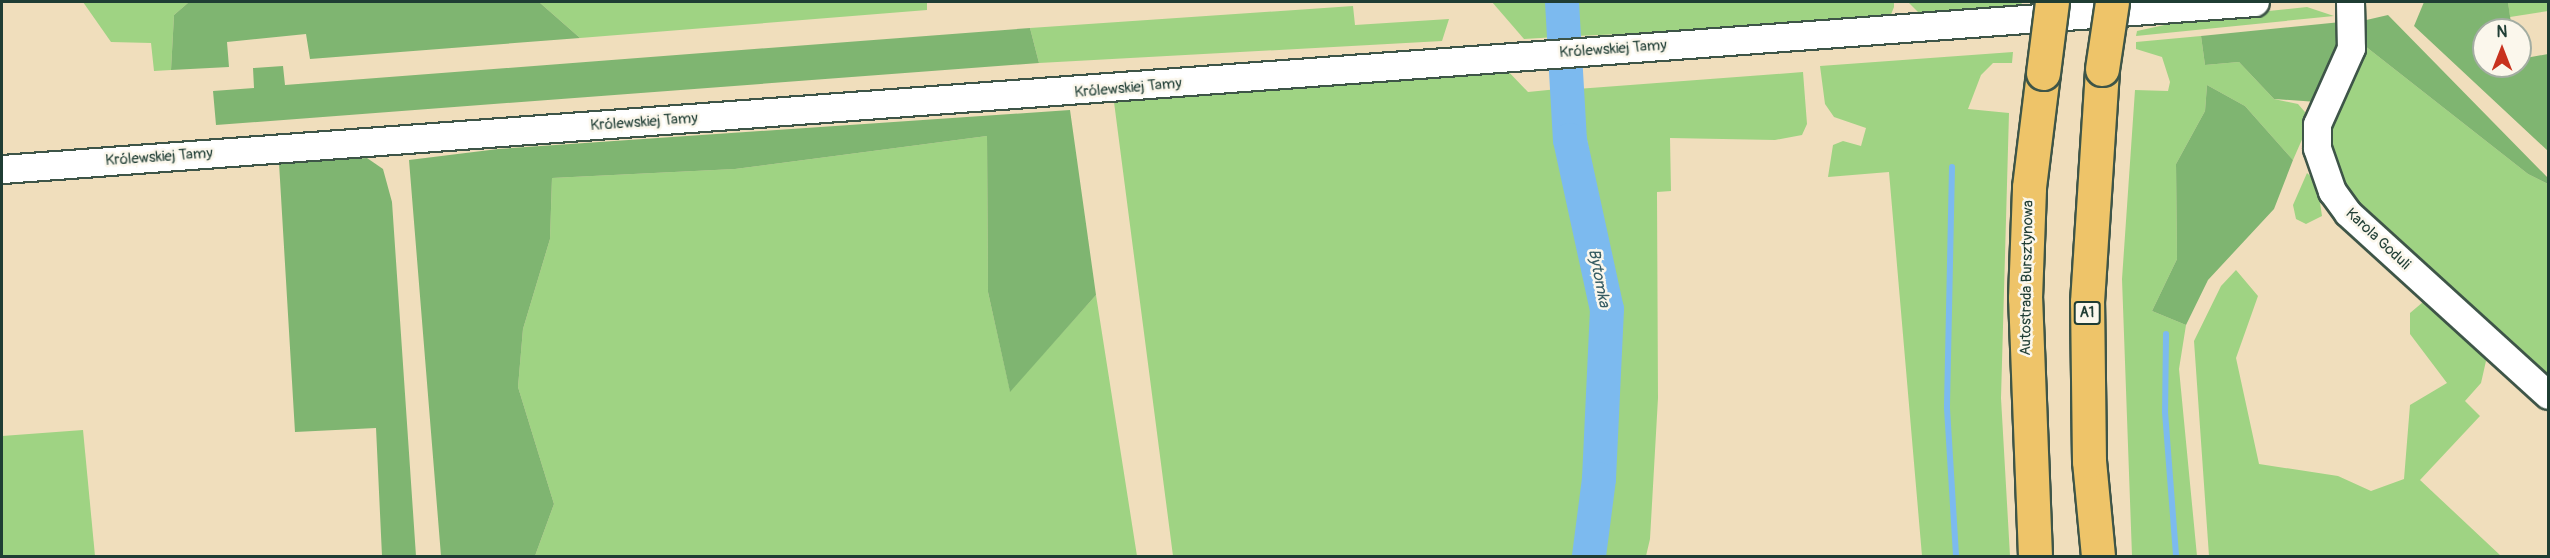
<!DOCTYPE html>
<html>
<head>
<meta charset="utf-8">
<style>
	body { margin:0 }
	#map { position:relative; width:2550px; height:558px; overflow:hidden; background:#f0debc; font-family:Pangolin,sans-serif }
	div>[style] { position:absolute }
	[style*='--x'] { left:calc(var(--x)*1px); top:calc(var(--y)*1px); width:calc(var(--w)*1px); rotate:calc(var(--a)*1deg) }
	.green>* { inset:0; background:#9fd383 }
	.forest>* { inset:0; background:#7fb571 }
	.stream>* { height:6px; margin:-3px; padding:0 3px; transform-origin:3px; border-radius:3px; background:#7cbaef }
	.river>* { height:34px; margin:-17px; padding:0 17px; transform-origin:17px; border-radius:17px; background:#7cbaef }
	.roads { filter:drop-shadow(2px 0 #3e5548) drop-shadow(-2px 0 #3e5548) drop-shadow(0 2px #3e5548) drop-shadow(0 -2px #3e5548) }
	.minor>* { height:27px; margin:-13.5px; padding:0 13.5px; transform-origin:13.5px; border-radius:13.5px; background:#fff }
	.highway>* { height:33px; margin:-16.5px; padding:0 16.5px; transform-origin:16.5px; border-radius:16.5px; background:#eec469 }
	.bridges { filter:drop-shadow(2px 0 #3e5548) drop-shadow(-2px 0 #3e5548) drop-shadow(0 2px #3e5548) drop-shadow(0 -2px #3e5548) }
	.highway-bridge>* { height:33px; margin:-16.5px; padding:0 16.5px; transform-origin:16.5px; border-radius:16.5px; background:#eec469 }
	span { translate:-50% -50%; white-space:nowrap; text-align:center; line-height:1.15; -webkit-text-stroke:5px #fbf7ec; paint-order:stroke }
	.shield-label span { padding:2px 4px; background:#fbf7ec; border:2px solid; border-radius:4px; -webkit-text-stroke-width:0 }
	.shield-label { font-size:14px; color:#1f3d34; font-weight:700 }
	.street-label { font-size:15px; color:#1f3d34 }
	.water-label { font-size:16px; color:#365c63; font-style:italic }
	.frame { position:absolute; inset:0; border:3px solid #1f3d34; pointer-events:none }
	.north { position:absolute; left:2472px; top:18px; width:60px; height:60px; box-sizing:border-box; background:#fbf7ec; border:2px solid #a3ada2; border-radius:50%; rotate:0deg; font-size:16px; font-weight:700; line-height:24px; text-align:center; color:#1f3d34 }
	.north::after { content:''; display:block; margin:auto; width:21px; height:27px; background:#c8321e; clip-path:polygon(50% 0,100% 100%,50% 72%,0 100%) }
</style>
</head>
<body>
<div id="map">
	<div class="green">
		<div style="clip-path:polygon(83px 2px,189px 2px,174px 15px,171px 70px,154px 71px,151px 43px,111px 42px)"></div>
		<div style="clip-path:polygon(539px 2px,927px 2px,927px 10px,580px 38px)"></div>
		<div style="clip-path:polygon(1492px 2px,1557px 2px,1557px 37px,1524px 39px)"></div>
		<div style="clip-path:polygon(1574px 2px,1894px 2px,1894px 7px,1888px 22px,1577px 36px)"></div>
		<div style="clip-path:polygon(1908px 2px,2022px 2px,2020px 11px,1925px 19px)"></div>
		<div style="clip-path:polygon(2508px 2px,2548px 2px,2548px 11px,2510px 17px)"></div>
		<div style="clip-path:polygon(1353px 6px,1355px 25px,1449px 19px,1442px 41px,1039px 63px,1030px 28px)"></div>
		<div style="clip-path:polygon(2307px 7px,2334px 16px,2136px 36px,2137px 31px,2192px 19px)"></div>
		<div style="clip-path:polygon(2201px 36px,2205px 65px,2239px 62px,2274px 99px,2298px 104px,2311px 119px,2293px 160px,2245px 106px,2207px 85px,2205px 111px,2176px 164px,2177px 259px,2152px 311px,2186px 325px,2179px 369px,2197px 556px,2132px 556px,2122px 279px,2135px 90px,2168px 91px,2170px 82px,2162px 57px,2136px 49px,2136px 42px)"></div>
		<div style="clip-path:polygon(2365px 46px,2528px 174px,2548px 184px,2548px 376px,2337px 181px,2326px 150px,2327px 122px)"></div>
		<div style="clip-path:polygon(2013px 52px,2012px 63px,1993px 63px,1981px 75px,1968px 109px,2009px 113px,2001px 398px,2010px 556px,1922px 556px,1889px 172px,1828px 177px,1833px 145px,1843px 141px,1861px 146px,1866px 128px,1834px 117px,1825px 104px,1820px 66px)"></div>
		<div style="clip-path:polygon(1504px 67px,1528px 92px,1558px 89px,1556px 134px,1599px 315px,1576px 556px,1173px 556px,1114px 102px)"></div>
		<div style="clip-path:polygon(1803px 72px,1807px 124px,1802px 135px,1775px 140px,1670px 138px,1671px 191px,1657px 192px,1658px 398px,1650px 539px,1646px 556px,1601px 556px,1616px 407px,1617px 294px,1577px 89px)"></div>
		<div style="clip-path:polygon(987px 136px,988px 292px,1010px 391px,1096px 295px,1137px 556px,535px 556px,554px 504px,518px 387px,523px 329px,550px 239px,552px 178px,735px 169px)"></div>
		<div style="clip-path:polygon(2307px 173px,2317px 182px,2322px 216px,2306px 224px,2296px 219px,2293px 205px)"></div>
		<div style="clip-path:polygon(2236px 270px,2258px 296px,2236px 358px,2259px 464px,2338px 476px,2371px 491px,2404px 479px,2410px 405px,2447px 383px,2410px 334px,2410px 313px,2429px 297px,2479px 341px,2486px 361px,2481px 383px,2465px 401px,2480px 416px,2420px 480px,2501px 556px,2209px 556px,2194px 341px,2221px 286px)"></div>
		<div style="clip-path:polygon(83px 430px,95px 556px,2px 556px,2px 436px)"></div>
	</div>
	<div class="forest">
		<div style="clip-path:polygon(189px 2px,539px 2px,580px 38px,310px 59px,306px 34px,227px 42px,229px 67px,171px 70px,174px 15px)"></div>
		<div style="clip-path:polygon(2424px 2px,2508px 2px,2512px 30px,2484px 30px,2484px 66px,2520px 66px,2520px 59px,2548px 54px,2548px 151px,2414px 26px)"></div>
		<div style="clip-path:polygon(2388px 15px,2548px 178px,2548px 184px,2528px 174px,2365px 46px,2358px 50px,2362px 21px)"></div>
		<div style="clip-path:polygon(2341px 22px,2343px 44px,2317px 102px,2274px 99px,2239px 62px,2205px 65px,2201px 36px)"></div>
		<div style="clip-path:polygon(1030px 28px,1039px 63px,216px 125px,213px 91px,254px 88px,253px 68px,283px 66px,285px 85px)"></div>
		<div style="clip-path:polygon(2207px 85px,2245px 106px,2293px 160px,2274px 209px,2208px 280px,2186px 325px,2152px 311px,2177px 259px,2176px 164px,2205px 111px)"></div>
		<div style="clip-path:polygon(1070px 110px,1096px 295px,1010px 392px,988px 292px,987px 136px,735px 169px,552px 178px,550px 239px,523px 329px,518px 387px,554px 504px,535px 556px,441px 556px,409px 160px,498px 149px)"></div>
		<div style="clip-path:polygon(367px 158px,383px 169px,392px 202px,416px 556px,382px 556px,376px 428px,295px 432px,279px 163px)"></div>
	</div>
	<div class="stream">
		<div style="--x:1952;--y:167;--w:241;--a:91.2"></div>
		<div style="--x:1947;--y:408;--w:148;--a:86.5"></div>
		<div style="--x:2166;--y:334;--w:78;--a:90.7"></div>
		<div style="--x:2165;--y:412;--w:144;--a:85.6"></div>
	</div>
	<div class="river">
		<div style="--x:1562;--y:2;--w:138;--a:86.7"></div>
		<div style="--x:1570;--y:140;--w:173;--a:77.7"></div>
		<div style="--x:1607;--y:309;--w:170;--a:92.7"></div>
		<div style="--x:1599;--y:479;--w:78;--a:97.4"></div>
	</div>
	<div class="roads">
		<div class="minor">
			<div style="--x:2350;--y:2;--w:46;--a:88.8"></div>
			<div style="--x:2351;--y:48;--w:83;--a:114.1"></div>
			<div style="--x:2317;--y:124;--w:24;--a:90"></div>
			<div style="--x:2317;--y:148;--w:46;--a:70.8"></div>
			<div style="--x:2332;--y:191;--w:27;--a:54"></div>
			<div style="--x:2348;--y:213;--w:270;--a:42.3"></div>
			<div style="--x:2;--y:169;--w:2259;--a:-4.24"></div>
		</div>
		<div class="highway">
			<div style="--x:2035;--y:556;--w:258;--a:-92.2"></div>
			<div style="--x:2025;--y:298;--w:111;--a:-87.9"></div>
			<div style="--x:2029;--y:187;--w:115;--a:-83"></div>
			<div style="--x:2098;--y:556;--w:95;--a:-95.4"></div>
			<div style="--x:2089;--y:461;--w:159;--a:-90.7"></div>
			<div style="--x:2087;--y:302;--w:233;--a:-86.3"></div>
		</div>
	</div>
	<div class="bridges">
		<div class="highway-bridge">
			<div style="--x:2102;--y:69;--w:68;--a:-81.5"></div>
			<div style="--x:2043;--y:73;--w:72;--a:-82.8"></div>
		</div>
	</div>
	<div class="shield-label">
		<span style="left:2087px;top:313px">A1</span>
	</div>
	<div class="street-label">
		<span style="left:1613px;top:49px;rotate:-4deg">Królewskiej Tamy</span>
		<span style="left:1128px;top:88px;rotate:-5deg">Królewskiej Tamy</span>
		<span style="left:644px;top:122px;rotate:-4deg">Królewskiej Tamy</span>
		<span style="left:159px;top:157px;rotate:-4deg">Królewskiej Tamy</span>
		<span style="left:2378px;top:239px;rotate:43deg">Karola Goduli</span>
		<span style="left:2027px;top:278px;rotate:-89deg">Autostrada Bursztynowa</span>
	</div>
	<div class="water-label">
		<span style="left:1599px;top:278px;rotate:79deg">Bytomka</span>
	</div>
	<div class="frame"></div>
	<div class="north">N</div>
</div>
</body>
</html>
